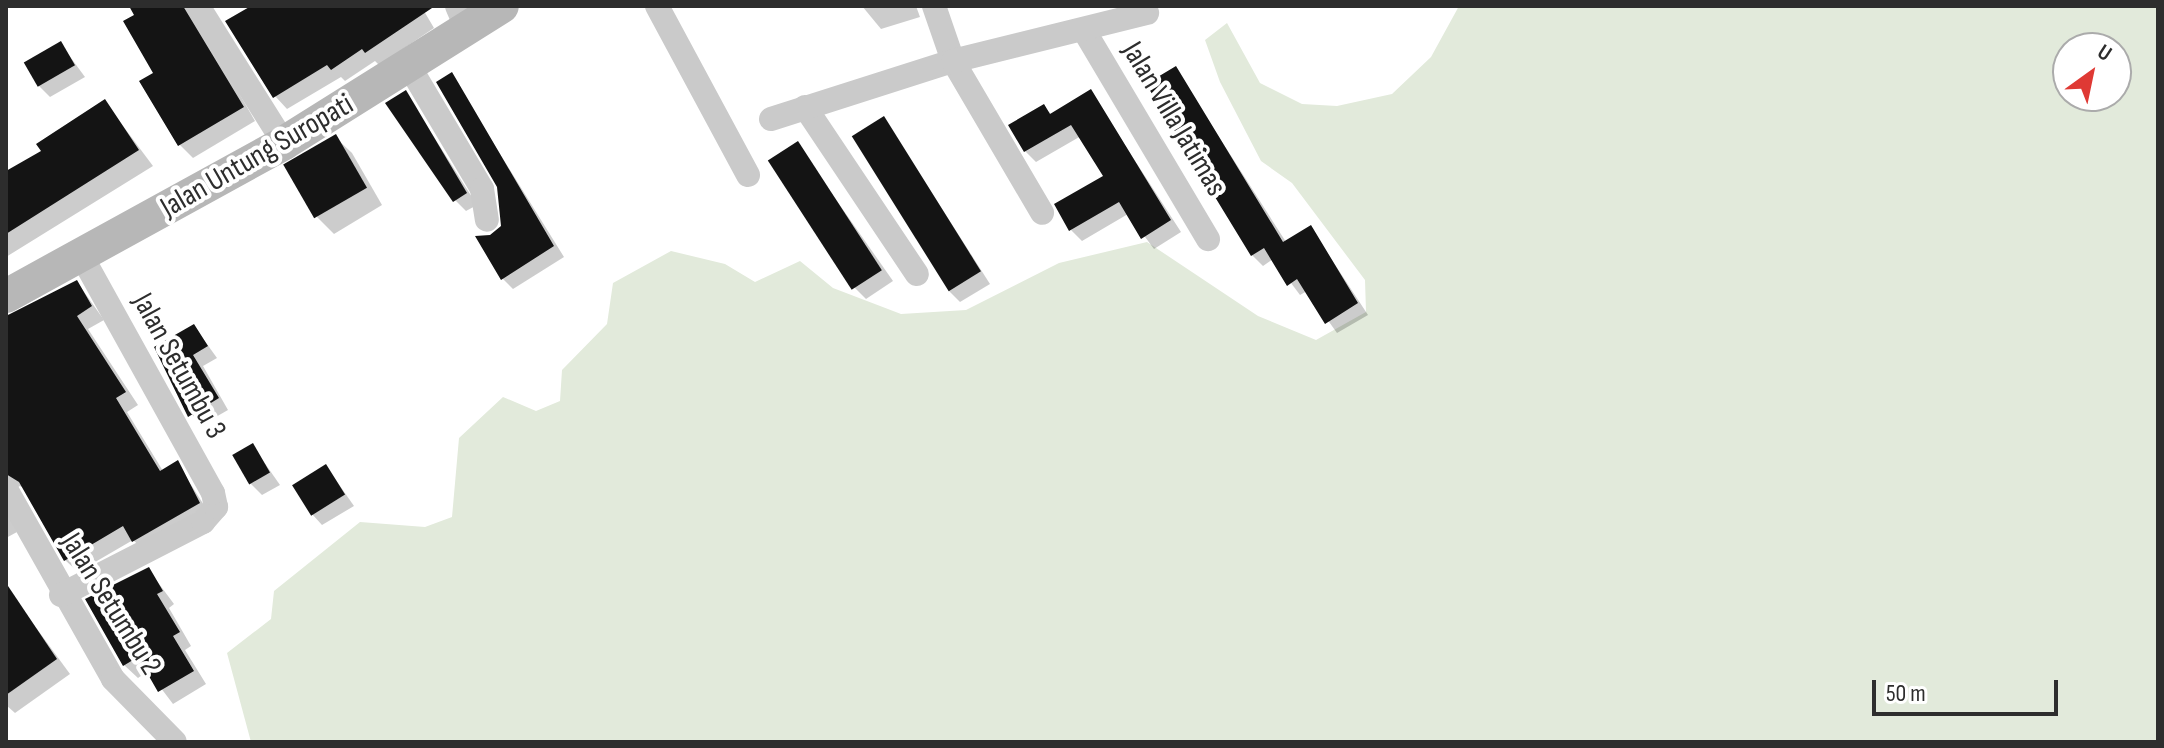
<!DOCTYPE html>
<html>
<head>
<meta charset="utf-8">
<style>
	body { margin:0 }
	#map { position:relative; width:2164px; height:748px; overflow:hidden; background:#fff; font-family:"Sofia Sans Condensed",sans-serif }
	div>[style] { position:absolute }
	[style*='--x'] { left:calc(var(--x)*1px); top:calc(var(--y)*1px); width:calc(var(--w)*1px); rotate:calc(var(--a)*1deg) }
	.green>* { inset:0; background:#e2eadb }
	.shadow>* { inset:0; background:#0003 }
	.building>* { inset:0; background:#141414; transform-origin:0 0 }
	.street>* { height:24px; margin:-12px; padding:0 12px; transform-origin:12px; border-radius:12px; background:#cacaca }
	.secondary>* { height:34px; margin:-17px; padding:0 17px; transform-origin:17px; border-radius:17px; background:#b7b7b7 }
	span { translate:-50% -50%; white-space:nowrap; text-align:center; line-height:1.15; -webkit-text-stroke:8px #fff; paint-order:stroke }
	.street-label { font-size:30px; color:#2d2d2d }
	.frame { position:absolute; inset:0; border:8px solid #2d2d2d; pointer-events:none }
	.north { position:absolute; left:2052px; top:32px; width:80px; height:80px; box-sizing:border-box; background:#fff; border:2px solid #ababab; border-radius:50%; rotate:33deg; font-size:22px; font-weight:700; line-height:32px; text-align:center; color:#2d2d2d }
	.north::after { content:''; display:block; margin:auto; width:28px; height:36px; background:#df3934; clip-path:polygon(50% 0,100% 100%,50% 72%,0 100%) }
	.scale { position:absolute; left:1872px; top:680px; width:186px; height:36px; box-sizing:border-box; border:4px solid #2d2d2d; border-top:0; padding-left:10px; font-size:24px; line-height:28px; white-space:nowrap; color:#2d2d2d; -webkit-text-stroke:6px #fff; paint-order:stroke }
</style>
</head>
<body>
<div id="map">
	<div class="green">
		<div style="clip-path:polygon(evenodd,1459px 6px,2158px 6px,2158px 742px,251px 742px,227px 653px,271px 619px,274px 591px,360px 522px,425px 527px,452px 517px,459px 438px,503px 397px,536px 411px,560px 401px,562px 370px,607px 324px,613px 283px,671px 251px,725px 264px,755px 282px,800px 261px,833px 288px,901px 314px,966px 310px,1059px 263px,1147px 242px,1258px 316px,1316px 340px,1366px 312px,1365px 280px,1292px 183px,1261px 161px,1220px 82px,1205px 40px,1227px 23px,1260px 83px,1302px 104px,1337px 106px,1392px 94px,1431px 57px,1459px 6px,2068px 48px,2116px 48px,2116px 96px,2068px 96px,2068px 48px)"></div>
	</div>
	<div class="shadow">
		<div style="clip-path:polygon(131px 6px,189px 6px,255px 121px,193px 158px,180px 145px)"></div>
		<div style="clip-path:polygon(255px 6px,421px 6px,434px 28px,379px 65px,375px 61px,345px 81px,341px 77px,287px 109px,275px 96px)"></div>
		<div style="clip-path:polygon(862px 6px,916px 6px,920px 17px,881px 29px)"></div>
		<div style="clip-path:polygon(60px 43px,85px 77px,50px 97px,39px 86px)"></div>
		<div style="clip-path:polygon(1175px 68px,1286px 242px,1311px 228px,1368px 315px,1337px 333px,1307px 291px,1300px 295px,1273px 259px,1263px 266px,1252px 255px)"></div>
		<div style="clip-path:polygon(451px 75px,564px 257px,513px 289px,502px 278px,497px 234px,504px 220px,497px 181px)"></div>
		<div style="clip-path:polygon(1090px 91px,1181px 232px,1154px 249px,1128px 214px,1082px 241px,1071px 230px,1106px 177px,1081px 136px,1036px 162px,1025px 151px,1044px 107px,1052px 115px)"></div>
		<div style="clip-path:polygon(406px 93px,477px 205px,466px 211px,455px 200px)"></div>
		<div style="clip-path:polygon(105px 102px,153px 166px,6px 257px,6px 168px,9px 171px,44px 152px)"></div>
		<div style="clip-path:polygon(884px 118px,990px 284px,960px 302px,949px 291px)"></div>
		<div style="clip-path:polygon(335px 137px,352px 153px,382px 205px,334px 234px,317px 217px)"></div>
		<div style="clip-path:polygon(797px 144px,893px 281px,866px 299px,855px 288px)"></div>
		<div style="clip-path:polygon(77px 282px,104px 320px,88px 329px,138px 405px,127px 412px,163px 471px,177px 463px,211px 516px,147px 553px,133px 540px,78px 572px,65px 560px,26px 489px,20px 486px,6px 494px,6px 314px,15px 316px)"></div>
		<div style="clip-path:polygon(194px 326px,217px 358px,203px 366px,228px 410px,200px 426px,171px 382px)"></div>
		<div style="clip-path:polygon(252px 445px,280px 485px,262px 495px,251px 484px)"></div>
		<div style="clip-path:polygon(326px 466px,354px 506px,322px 525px,312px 514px)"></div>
		<div style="clip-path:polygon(6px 510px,17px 532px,6px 538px)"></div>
		<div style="clip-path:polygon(148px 569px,174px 604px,169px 608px,191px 646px,185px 650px,206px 684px,173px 704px,148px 671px,138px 678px,124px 665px)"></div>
		<div style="clip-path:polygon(12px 595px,70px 674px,15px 713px,6px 705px,6px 599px)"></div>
	</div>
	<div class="building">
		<div style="clip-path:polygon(129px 6px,183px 6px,244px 107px,178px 146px,139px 81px,153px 73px,123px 21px,134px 15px)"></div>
		<div style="clip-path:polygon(251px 6px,435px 6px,365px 53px,362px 49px,331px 70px,327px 65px,273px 98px,225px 21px)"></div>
		<div style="left:61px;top:41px;width:28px;height:43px;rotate:60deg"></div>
		<div style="clip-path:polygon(1176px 66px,1283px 242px,1311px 225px,1358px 303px,1325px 324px,1297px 279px,1287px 286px,1264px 248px,1251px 256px,1146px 84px)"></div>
		<div style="clip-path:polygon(452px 72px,554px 246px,501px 280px,475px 236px,490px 235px,501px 226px,497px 187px,436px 82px)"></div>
		<div style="clip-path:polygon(1091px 89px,1171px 220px,1141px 239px,1119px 202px,1069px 231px,1054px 204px,1103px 176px,1071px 125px,1024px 152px,1008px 125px,1044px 104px,1050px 114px)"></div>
		<div style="clip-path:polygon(406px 90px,467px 193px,453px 202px,385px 103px)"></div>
		<div style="clip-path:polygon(105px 99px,139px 150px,6px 234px,6px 171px,41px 151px,36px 144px)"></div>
		<div style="left:884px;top:116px;width:183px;height:38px;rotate:58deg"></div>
		<div style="left:336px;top:134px;width:62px;height:61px;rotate:60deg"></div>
		<div style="left:798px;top:141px;width:154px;height:36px;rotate:57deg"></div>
		<div style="clip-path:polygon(77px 280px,92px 306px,77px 316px,126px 392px,116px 398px,160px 471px,178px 460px,200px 503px,132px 542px,123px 526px,64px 561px,19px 482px,6px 474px,6px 316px)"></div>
		<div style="clip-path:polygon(194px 324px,208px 346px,193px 355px,219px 398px,188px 417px,154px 347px)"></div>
		<div style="left:253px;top:443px;width:34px;height:24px;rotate:60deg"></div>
		<div style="left:326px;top:464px;width:36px;height:40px;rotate:58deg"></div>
		<div style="clip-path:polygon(149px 567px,163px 591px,157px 594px,180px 632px,173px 636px,194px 671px,158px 692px,138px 657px,123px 666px,85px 599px)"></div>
		<div style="clip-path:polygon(6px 583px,57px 659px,6px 695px)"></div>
	</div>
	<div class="street">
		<div style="--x:198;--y:6;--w:162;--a:57.9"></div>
		<div style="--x:457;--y:6;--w:26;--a:67"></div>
		<div style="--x:657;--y:6;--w:192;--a:61.7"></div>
		<div style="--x:934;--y:6;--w:58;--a:70.9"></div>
		<div style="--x:953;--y:61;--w:176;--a:59.6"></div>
		<div style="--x:1085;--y:32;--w:241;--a:59.3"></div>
		<div style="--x:409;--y:66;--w:143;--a:59.3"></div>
		<div style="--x:482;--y:189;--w:31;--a:81"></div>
		<div style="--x:805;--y:107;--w:201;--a:56.2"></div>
		<div style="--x:771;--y:119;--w:191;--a:-17.7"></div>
		<div style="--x:953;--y:61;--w:200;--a:-13.9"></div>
		<div style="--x:6;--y:489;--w:218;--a:60.6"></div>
		<div style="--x:113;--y:679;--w:88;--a:45.5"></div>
		<div style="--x:61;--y:595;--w:160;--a:-27.2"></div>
		<div style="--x:203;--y:522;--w:20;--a:-49"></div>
		<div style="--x:216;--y:507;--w:14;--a:-102"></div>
		<div style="--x:213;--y:493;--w:270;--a:-119"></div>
	</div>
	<div class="secondary">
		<div style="--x:6;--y:296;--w:317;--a:-28.8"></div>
		<div style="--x:284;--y:143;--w:257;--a:-32.1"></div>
	</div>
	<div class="street-label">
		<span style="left:1174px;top:119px;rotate:59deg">Jalan Villa Jatimas</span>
		<span style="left:257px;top:156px;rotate:-30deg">Jalan Untung Suropati</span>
		<span style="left:179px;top:366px;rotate:61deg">Jalan Setumbu 3</span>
		<span style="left:111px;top:604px;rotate:58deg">Jalan Setumbu 2</span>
	</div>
	<div class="frame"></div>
	<div class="north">U</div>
	<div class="scale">50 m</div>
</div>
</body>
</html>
